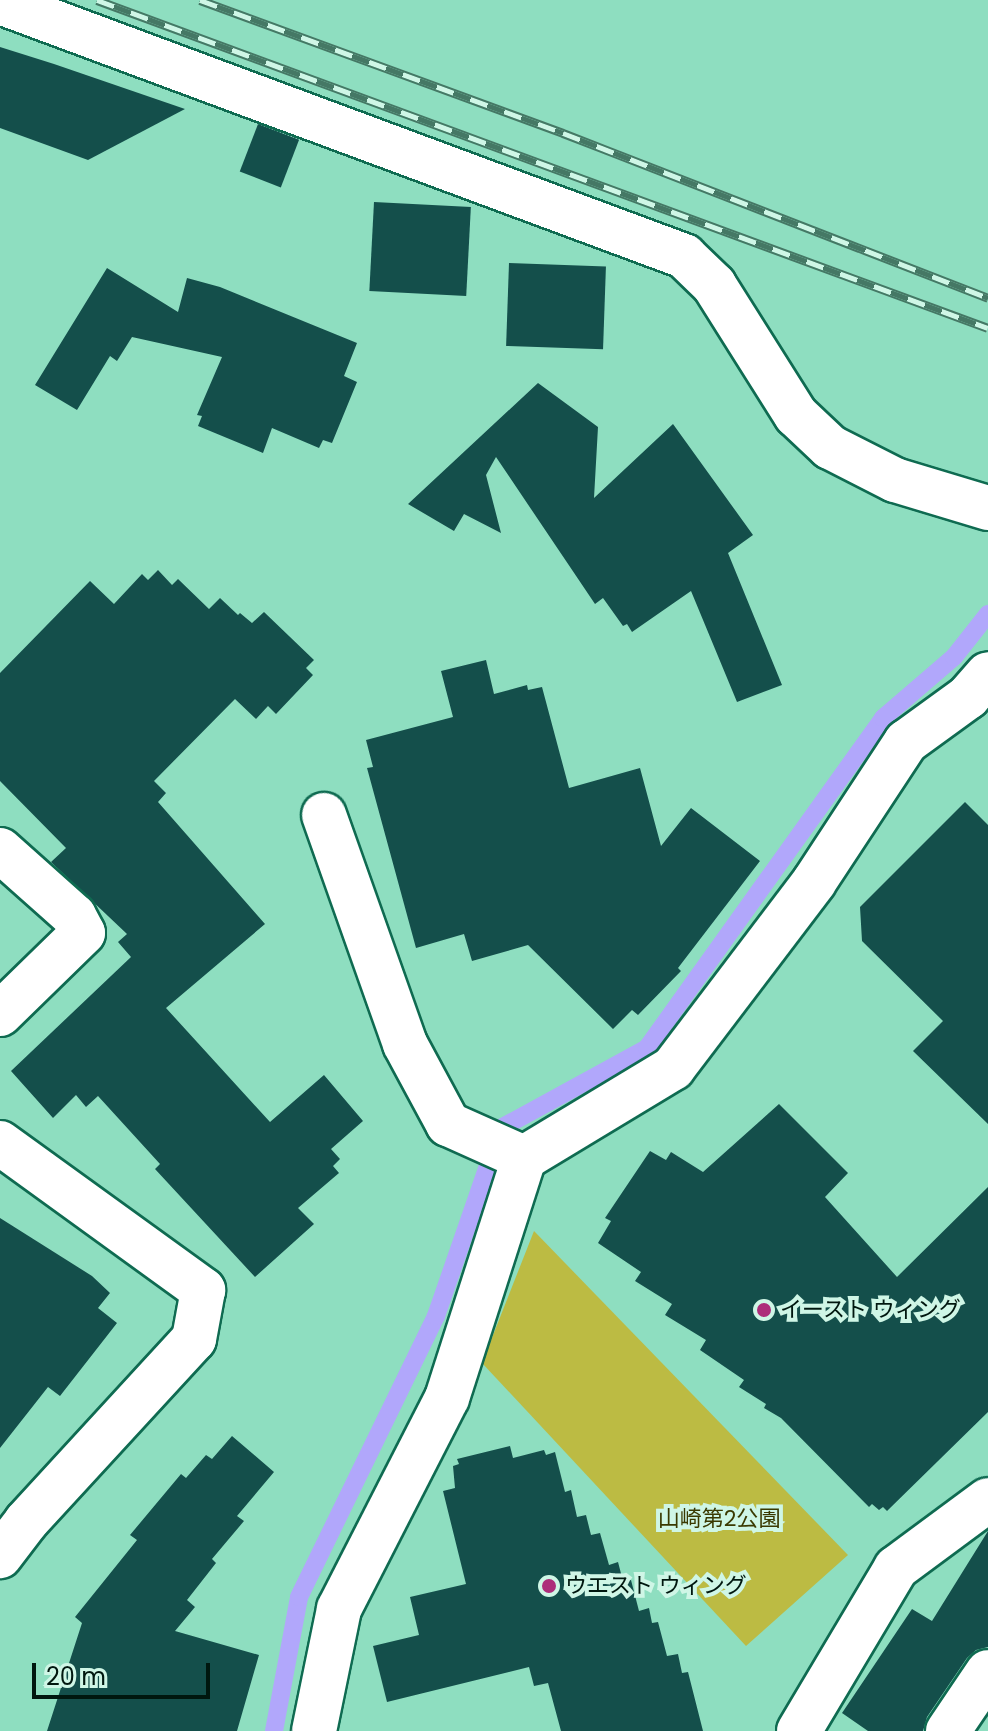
<!DOCTYPE html>
<html>
<head>
<meta charset="utf-8">
<style>
	body { margin:0 }
	#map { position:relative; width:988px; height:1731px; overflow:hidden; background:#8edec0; font-family:Poppins,"Noto Sans JP",sans-serif }
	div>[style] { position:absolute }
	[style*='--x'] { left:calc(var(--x)*1px); top:calc(var(--y)*1px); width:calc(var(--w)*1px); rotate:calc(var(--a)*1deg) }
	.green>* { inset:0; background:#bcbb43 }
	.stream>* { height:18px; margin:-9px; padding:0 9px; transform-origin:9px; border-radius:9px; background:#b1a7fb }
	.building>* { inset:0; background:#144f4b; transform-origin:0 0 }
	.roads { filter:drop-shadow(2px 0 #0f6b51) drop-shadow(-2px 0 #0f6b51) drop-shadow(0 2px #0f6b51) drop-shadow(0 -2px #0f6b51) }
	.minor>* { height:44px; margin:-22px; padding:0 22px; transform-origin:22px; border-radius:22px; background:#fff }
	.rail>* { height:9px; margin-top:-4.5px; transform-origin:0; background:repeating-linear-gradient(90deg,#cff6e6 0 18px,#457865 0 36px); box-sizing:border-box; border-block:2px solid #457865 }
	.dots>* { width:22px; height:22px; translate:-50% -50%; box-sizing:border-box; border:4px solid #cff6e6; border-radius:50% }
	span { translate:-50% -50%; white-space:nowrap; text-align:center; line-height:1.15; -webkit-text-stroke:8px #cff6e6; paint-order:stroke }
	.poi-label { font-size:22px; color:#00170f }
	.left { translate:0 -50%; text-align:left }
	.park-label { font-size:22px; color:#3a3901 }
	.scale { position:absolute; left:32px; top:1663px; width:178px; height:36px; box-sizing:border-box; border:4px solid #00170f; border-top:0; padding-left:10px; font-size:24px; line-height:28px; white-space:nowrap; color:#00170f; -webkit-text-stroke:6px #cff6e6; paint-order:stroke }
</style>
</head>
<body>
<div id="map">
	<div class="green">
		<div style="clip-path:polygon(534px 1231px,848px 1555px,746px 1646px,482px 1363px)"></div>
	</div>
	<div class="stream">
		<div style="--x:274;--y:1731;--w:136;--a:-79.4"></div>
		<div style="--x:299;--y:1597;--w:313;--a:-64"></div>
		<div style="--x:436;--y:1316;--w:199;--a:-70.9"></div>
		<div style="--x:501;--y:1128;--w:166;--a:-28.7"></div>
		<div style="--x:647;--y:1048;--w:406;--a:-54.4"></div>
		<div style="--x:883;--y:718;--w:94;--a:-40.7"></div>
		<div style="--x:954;--y:657;--w:55;--a:-51.7"></div>
	</div>
	<div class="building">
		<div style="clip-path:polygon(0 47px,54px 64px,185px 109px,88px 160px,0 128px)"></div>
		<div style="left:258px;top:124px;width:44px;height:51px;rotate:21deg"></div>
		<div style="left:374px;top:202px;width:97px;height:89px;rotate:3deg"></div>
		<div style="left:509px;top:263px;width:97px;height:83px;rotate:2deg"></div>
		<div style="clip-path:polygon(107px 268px,178px 312px,187px 278px,220px 287px,357px 343px,344px 376px,357px 382px,332px 443px,323px 440px,319px 448px,272px 428px,263px 453px,198px 426px,202px 416px,197px 415px,222px 357px,132px 337px,117px 361px,110px 356px,77px 410px,35px 385px)"></div>
		<div style="clip-path:polygon(538px 383px,598px 427px,594px 498px,673px 424px,753px 535px,728px 553px,782px 685px,737px 702px,691px 591px,632px 632px,627px 624px,623px 626px,603px 598px,595px 604px,496px 457px,486px 475px,501px 533px,464px 514px,454px 531px,408px 504px)"></div>
		<div style="clip-path:polygon(158px 570px,172px 585px,178px 579px,209px 609px,220px 598px,238px 615px,240px 613px,252px 623px,264px 612px,314px 660px,306px 668px,313px 675px,276px 714px,268px 706px,256px 719px,235px 699px,154px 781px,166px 793px,158px 802px,265px 924px,166px 1008px,270px 1122px,324px 1075px,363px 1121px,331px 1149px,340px 1159px,333px 1166px,339px 1173px,298px 1208px,314px 1224px,255px 1277px,155px 1169px,160px 1164px,98px 1096px,86px 1107px,76px 1095px,53px 1118px,11px 1071px,131px 957px,118px 942px,127px 934px,51px 862px,66px 848px,0 781px,0 673px,90px 581px,114px 604px,142px 574px,148px 580px)"></div>
		<div style="clip-path:polygon(486px 660px,494px 694px,527px 685px,528px 690px,542px 687px,569px 788px,640px 768px,661px 846px,691px 808px,760px 861px,678px 968px,681px 971px,638px 1015px,632px 1010px,613px 1029px,528px 945px,472px 961px,464px 934px,416px 948px,367px 768px,373px 767px,366px 740px,453px 717px,441px 671px)"></div>
		<div style="clip-path:polygon(965px 802px,988px 825px,988px 1124px,913px 1051px,943px 1021px,862px 941px,860px 907px)"></div>
		<div style="clip-path:polygon(779px 1104px,848px 1173px,825px 1197px,897px 1277px,988px 1187px,988px 1412px,887px 1511px,883px 1507px,879px 1510px,872px 1504px,869px 1507px,781px 1418px,764px 1408px,766px 1404px,739px 1387px,744px 1380px,700px 1350px,706px 1340px,665px 1315px,672px 1304px,635px 1281px,641px 1272px,598px 1243px,611px 1221px,605px 1218px,650px 1151px,666px 1160px,671px 1152px,703px 1172px)"></div>
		<div style="clip-path:polygon(0 1218px,92px 1276px,110px 1293px,98px 1308px,117px 1323px,60px 1396px,48px 1387px,0 1448px)"></div>
		<div style="clip-path:polygon(232px 1436px,274px 1472px,237px 1516px,244px 1521px,212px 1559px,216px 1563px,187px 1600px,195px 1607px,175px 1631px,259px 1655px,237px 1731px,47px 1731px,82px 1623px,75px 1617px,137px 1540px,130px 1535px,181px 1474px,186px 1478px,206px 1455px,212px 1459px)"></div>
		<div style="clip-path:polygon(510px 1446px,513px 1458px,544px 1450px,546px 1455px,555px 1452px,565px 1492px,571px 1490px,577px 1517px,586px 1515px,591px 1535px,600px 1533px,609px 1565px,618px 1562px,623px 1581px,631px 1580px,639px 1611px,649px 1608px,652px 1623px,658px 1622px,667px 1656px,678px 1654px,682px 1673px,688px 1672px,703px 1731px,561px 1731px,548px 1683px,534px 1686px,529px 1667px,387px 1702px,373px 1646px,419px 1635px,410px 1597px,466px 1584px,443px 1491px,455px 1488px,453px 1466px,459px 1464px,457px 1459px)"></div>
		<div style="clip-path:polygon(988px 1531px,988px 1647px,976px 1650px,967px 1658px,927px 1717px,923px 1731px,868px 1731px,842px 1713px,912px 1609px,932px 1621px)"></div>
	</div>
	<div class="roads">
		<div class="minor">
			<div style="--x:0;--y:2;--w:730;--a:20.37"></div>
			<div style="--x:684;--y:256;--w:42;--a:44"></div>
			<div style="--x:714;--y:285;--w:154;--a:57.8"></div>
			<div style="--x:796;--y:415;--w:47;--a:43.3"></div>
			<div style="--x:830;--y:447;--w:73;--a:26.9"></div>
			<div style="--x:895;--y:480;--w:97;--a:16.8"></div>
			<div style="--x:324;--y:815;--w:243;--a:70.5"></div>
			<div style="--x:405;--y:1044;--w:91;--a:61.7"></div>
			<div style="--x:448;--y:1124;--w:83;--a:24.1"></div>
			<div style="--x:0;--y:850;--w:99;--a:41.7"></div>
			<div style="--x:74;--y:916;--w:19;--a:62"></div>
			<div style="--x:83;--y:933;--w:116;--a:135.7"></div>
			<div style="--x:0;--y:1143;--w:251;--a:35.9"></div>
			<div style="--x:203;--y:1290;--w:50;--a:100.4"></div>
			<div style="--x:194;--y:1339;--w:248;--a:132.6"></div>
			<div style="--x:26;--y:1522;--w:43;--a:127.4"></div>
			<div style="--x:314;--y:1731;--w:125;--a:-78.4"></div>
			<div style="--x:339;--y:1609;--w:237;--a:-62.9"></div>
			<div style="--x:447;--y:1398;--w:252;--a:-72.2"></div>
			<div style="--x:524;--y:1158;--w:174;--a:-31.1"></div>
			<div style="--x:673;--y:1068;--w:233;--a:-52.8"></div>
			<div style="--x:814;--y:882;--w:168;--a:-56.7"></div>
			<div style="--x:906;--y:742;--w:77;--a:-36"></div>
			<div style="--x:968;--y:697;--w:30;--a:-49"></div>
			<div style="--x:799;--y:1731;--w:190;--a:-59.2"></div>
			<div style="--x:896;--y:1568;--w:114;--a:-36.5"></div>
			<div style="--x:948;--y:1731;--w:71;--a:-55.9"></div>
		</div>
	</div>
	<div class="rail">
		<div style="--x:97;--y:0;--w:949;--a:20.21"></div>
		<div style="--x:200;--y:0;--w:387;--a:20.1"></div>
		<div style="--x:563;--y:133;--w:456;--a:21.2"></div>
	</div>
	<div class="dots">
		<div style="left:764px;top:1310px;background:#ad2d7a"></div>
		<div style="left:549px;top:1586px;background:#ad2d7a"></div>
	</div>
	<div class="poi-label">
		<span class="left" style="left:780px;top:1310px">イースト ウィング</span>
		<span class="left" style="left:565px;top:1586px">ウエスト ウィング</span>
	</div>
	<div class="park-label">
		<span style="left:719px;top:1519px">山崎第2公園</span>
	</div>
	<div class="scale">20 m</div>
</div>
</body>
</html>
